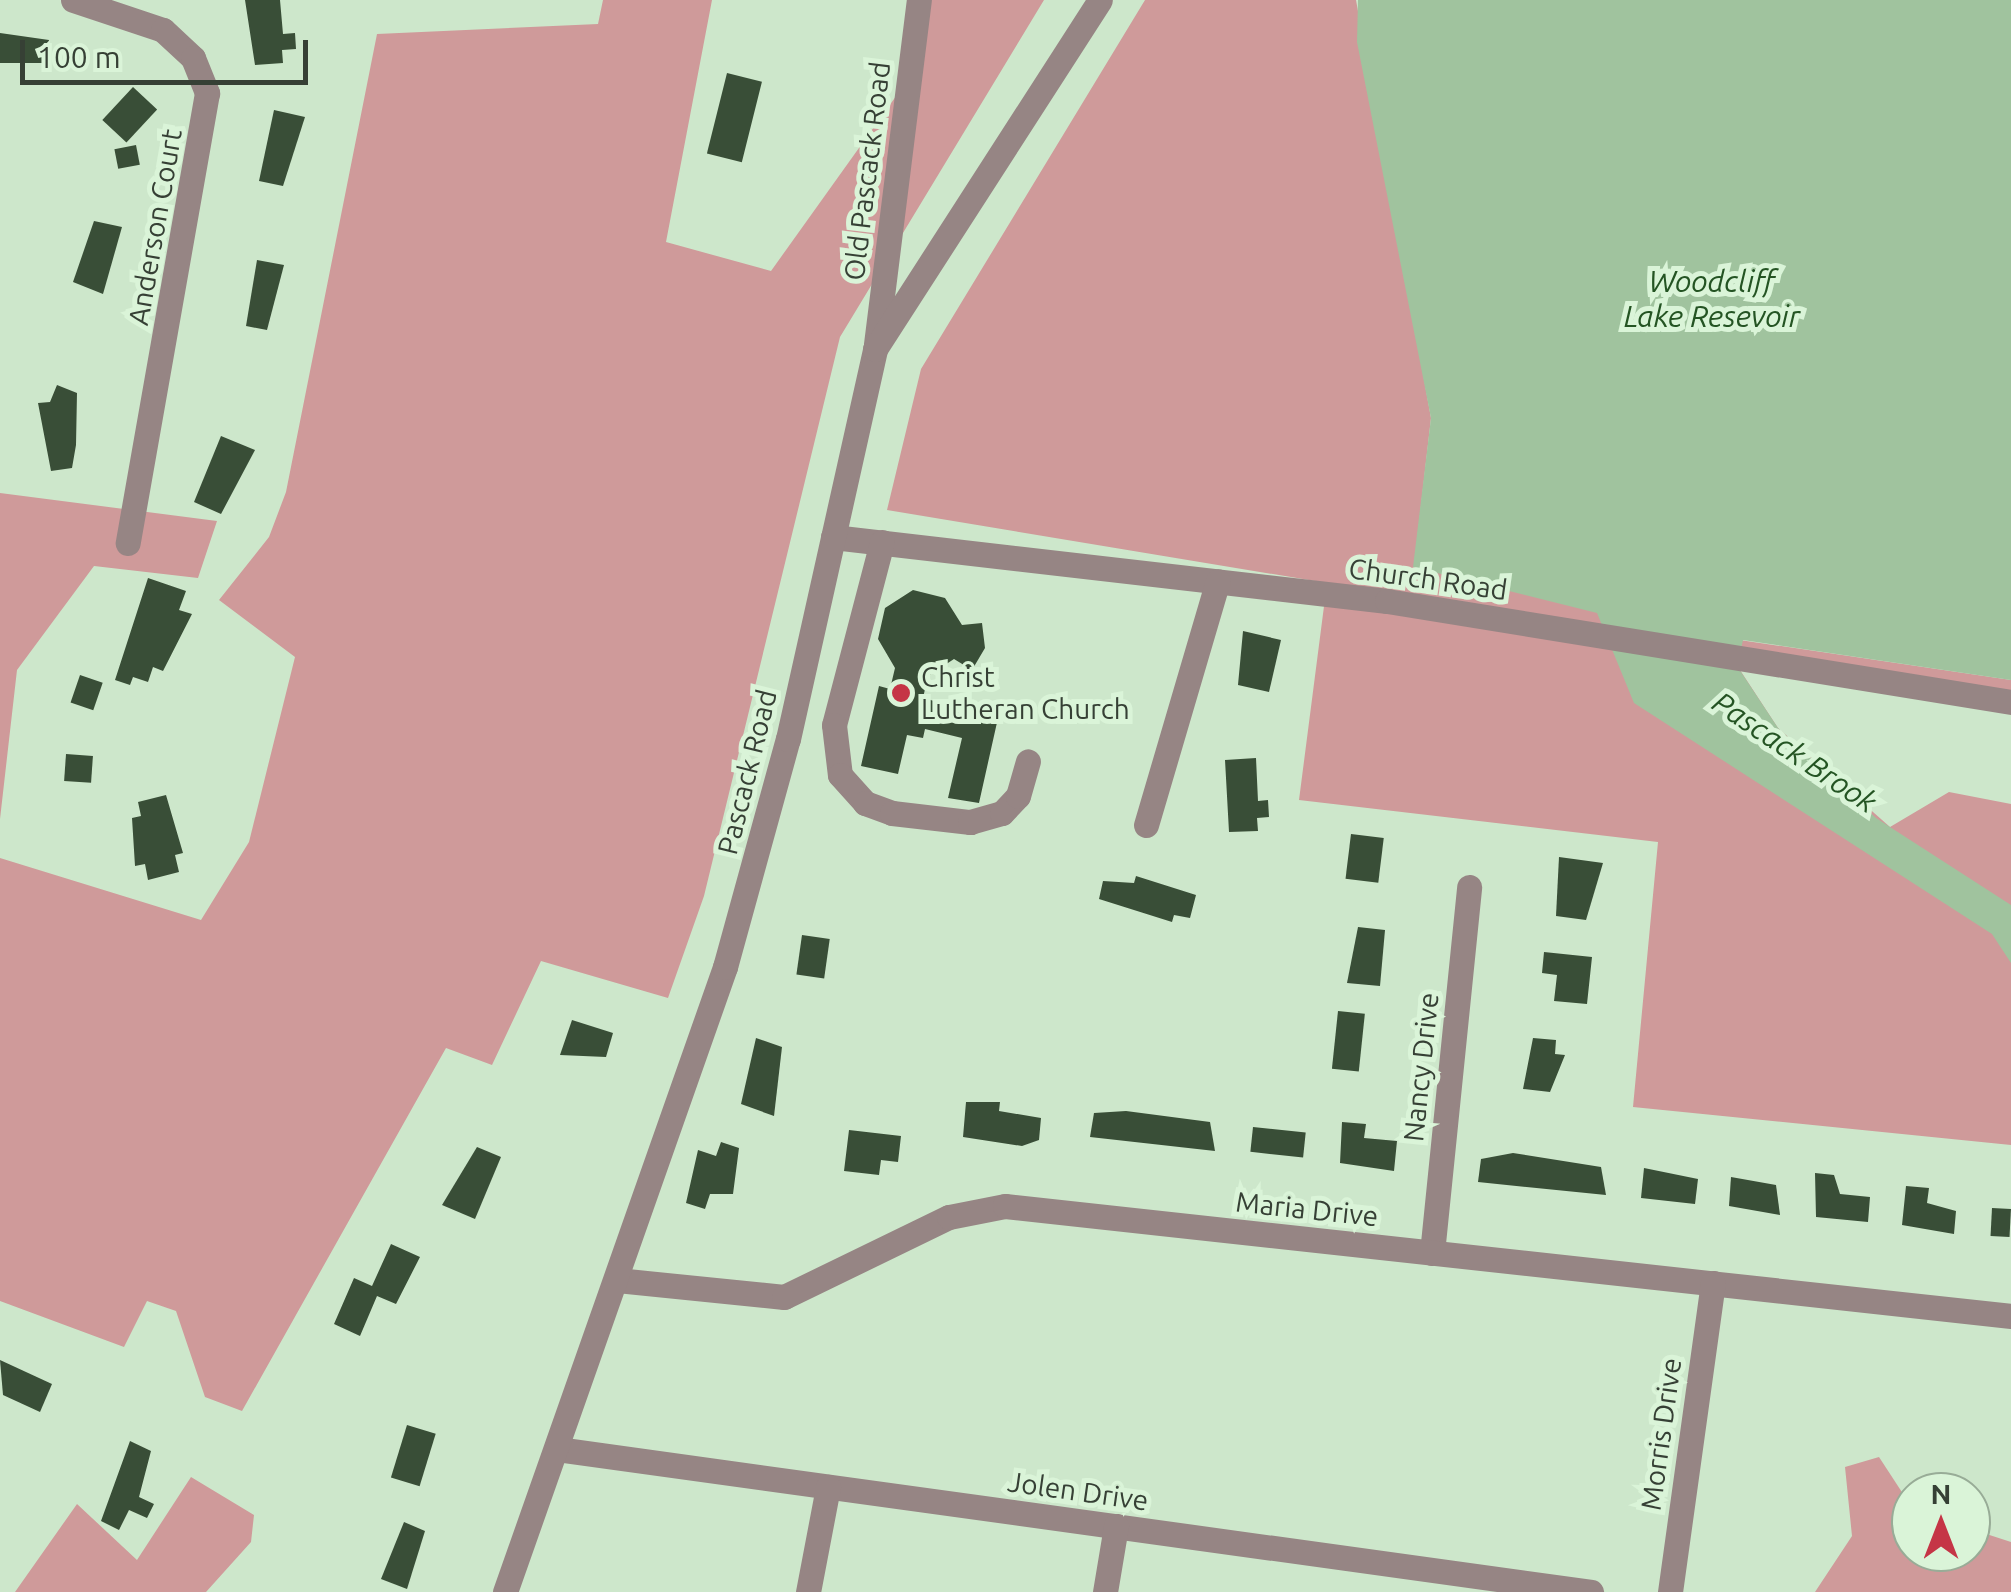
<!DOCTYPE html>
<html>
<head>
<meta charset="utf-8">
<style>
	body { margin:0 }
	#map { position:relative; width:2011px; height:1592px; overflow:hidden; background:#cde7cb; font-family:Ubuntu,sans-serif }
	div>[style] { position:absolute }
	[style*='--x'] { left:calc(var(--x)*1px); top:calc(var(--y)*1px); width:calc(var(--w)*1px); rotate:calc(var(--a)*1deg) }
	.forest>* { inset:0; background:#cf9a9a }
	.water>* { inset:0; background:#a0c39e }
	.building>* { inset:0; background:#394e37; transform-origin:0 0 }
	.minor>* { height:25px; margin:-12.5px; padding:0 12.5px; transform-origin:12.5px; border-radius:12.5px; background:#968584 }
	.dots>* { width:28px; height:28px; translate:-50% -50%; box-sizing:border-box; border:5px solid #daf4d8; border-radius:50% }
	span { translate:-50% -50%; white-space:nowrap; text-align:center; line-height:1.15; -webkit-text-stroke:10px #daf4d8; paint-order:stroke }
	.street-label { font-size:28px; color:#364035 }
	.poi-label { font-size:28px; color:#364035 }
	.left { translate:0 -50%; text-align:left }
	.water-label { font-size:30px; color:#245423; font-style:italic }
	.north { position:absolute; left:1891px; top:1472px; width:100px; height:100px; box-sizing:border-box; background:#daf4d8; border:2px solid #98ac97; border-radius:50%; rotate:0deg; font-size:28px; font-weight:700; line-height:40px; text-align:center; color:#364035 }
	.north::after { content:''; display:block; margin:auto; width:35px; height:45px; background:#c53546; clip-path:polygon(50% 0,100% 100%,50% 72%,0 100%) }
	.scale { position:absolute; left:20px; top:40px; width:288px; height:45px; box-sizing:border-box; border:5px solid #364035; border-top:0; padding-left:12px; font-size:30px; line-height:35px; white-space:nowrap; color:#364035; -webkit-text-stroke:8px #daf4d8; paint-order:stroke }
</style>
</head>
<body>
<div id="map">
	<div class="forest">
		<div style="clip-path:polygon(603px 0,712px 0,666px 242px,771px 271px,904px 85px,920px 0,1044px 0,840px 337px,704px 896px,668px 998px,541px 961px,492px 1065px,446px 1048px,242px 1411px,205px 1397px,176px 1311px,147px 1301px,124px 1347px,0 1301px,0 858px,201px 920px,249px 842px,295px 657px,219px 600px,269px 537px,286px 492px,377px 34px,598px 24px)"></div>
		<div style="clip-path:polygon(1145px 0,1356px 0,1431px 418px,1414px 567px,1706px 635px,2011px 680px,2011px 702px,1738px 667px,1778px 728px,1890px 827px,1949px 792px,2011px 804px,2011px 1145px,1633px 1107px,1658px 842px,1299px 800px,1327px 583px,887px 510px,921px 369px)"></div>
		<div style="clip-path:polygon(0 493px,217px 521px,198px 578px,94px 566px,17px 670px,0 819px)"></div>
		<div style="clip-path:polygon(1879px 1457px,1911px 1506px,1911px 1552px,1971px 1552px,1971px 1529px,2011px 1542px,2011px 1592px,1815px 1592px,1852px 1536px,1845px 1467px)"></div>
		<div style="clip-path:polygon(191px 1477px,254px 1515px,251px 1542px,206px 1592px,15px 1592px,77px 1504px,137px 1560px)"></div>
	</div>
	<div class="water">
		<div style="clip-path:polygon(1358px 0,2011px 0,2011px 680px,1743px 640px,1737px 666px,1778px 728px,1876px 818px,2011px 905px,2011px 963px,1992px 934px,1634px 703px,1597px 613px,1413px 567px,1431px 418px,1357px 42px)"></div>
	</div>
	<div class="building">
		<div style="clip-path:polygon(245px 0,280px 0,283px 34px,295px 33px,296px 49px,282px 50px,283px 63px,255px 65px)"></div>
		<div style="clip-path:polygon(0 33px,49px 40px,48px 63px,0 63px)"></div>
		<div style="left:727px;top:73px;width:36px;height:83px;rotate:14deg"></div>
		<div style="left:133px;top:87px;width:33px;height:45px;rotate:43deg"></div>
		<div style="clip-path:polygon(274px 110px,305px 117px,283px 186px,259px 181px)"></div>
		<div style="left:136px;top:145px;width:20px;height:22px;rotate:79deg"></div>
		<div style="clip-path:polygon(94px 221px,122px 227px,103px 294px,73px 282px)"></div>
		<div style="clip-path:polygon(257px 260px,284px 265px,267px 330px,246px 326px)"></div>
		<div style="clip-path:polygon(57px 385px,77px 393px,76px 445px,72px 468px,51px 471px,38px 403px,50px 402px)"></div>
		<div style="clip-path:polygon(221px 436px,255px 450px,221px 514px,194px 502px)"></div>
		<div style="clip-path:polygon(148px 578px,186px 591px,179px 610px,192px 614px,163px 671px,153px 667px,148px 682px,133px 677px,130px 685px,115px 680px)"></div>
		<div style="clip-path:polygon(913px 590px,945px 598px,962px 625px,982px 623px,985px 648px,972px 670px,954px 659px,928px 676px,923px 698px,998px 718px,979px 803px,948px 798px,962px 738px,925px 729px,923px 738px,907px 735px,898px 774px,861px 766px,879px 686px,890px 689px,895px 668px,878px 639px,885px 608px)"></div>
		<div style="clip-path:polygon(1243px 631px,1281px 640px,1269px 692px,1238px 685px)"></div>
		<div style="left:80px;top:675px;width:24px;height:29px;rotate:19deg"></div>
		<div style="left:66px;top:754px;width:27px;height:27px;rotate:4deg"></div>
		<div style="clip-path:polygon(1256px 758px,1258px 801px,1268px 800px,1269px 817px,1257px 818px,1258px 831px,1229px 832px,1225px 760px)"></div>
		<div style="clip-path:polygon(166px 795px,183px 853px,175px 855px,179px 872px,148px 880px,145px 864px,135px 866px,132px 818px,141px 816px,138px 802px)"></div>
		<div style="left:1351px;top:834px;width:33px;height:45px;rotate:7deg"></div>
		<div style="clip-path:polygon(1559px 857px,1603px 863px,1586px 920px,1556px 916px)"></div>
		<div style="clip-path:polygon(1136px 876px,1196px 895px,1190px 918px,1174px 915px,1172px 922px,1099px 899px,1103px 881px,1134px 883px)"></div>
		<div style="clip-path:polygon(1358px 927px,1385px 930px,1380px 986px,1347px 983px)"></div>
		<div style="left:802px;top:935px;width:28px;height:40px;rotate:8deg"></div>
		<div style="clip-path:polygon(1544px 952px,1592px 957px,1587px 1004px,1554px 1001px,1557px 975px,1542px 973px)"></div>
		<div style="left:1338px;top:1011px;width:27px;height:58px;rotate:6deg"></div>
		<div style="clip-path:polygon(572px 1020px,613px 1033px,606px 1057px,560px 1055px)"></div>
		<div style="clip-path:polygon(756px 1038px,782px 1047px,774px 1116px,741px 1104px)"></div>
		<div style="clip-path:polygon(1533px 1038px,1556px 1040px,1555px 1054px,1565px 1055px,1550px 1092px,1523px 1089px)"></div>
		<div style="clip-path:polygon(966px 1102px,1000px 1102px,999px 1111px,1041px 1118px,1039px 1140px,1022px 1146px,963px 1137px)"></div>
		<div style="clip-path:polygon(1126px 1111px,1210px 1122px,1215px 1151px,1090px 1137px,1094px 1113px)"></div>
		<div style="clip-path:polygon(1342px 1122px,1366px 1124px,1364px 1138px,1397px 1141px,1394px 1171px,1340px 1163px)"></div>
		<div style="left:1253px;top:1127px;width:53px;height:25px;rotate:6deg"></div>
		<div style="clip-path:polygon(849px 1130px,901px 1136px,898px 1162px,881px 1160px,879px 1175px,844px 1171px)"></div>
		<div style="clip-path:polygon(721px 1142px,739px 1148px,733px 1194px,710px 1194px,705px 1209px,686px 1203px,698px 1150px,716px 1156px)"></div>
		<div style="clip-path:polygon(477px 1147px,501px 1157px,475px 1219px,442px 1205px)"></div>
		<div style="clip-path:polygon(1513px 1153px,1601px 1167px,1606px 1195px,1478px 1182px,1481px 1159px)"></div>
		<div style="clip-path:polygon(1644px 1168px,1698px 1179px,1695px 1204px,1641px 1198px)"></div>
		<div style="clip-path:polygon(1815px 1173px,1834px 1175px,1840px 1194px,1870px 1197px,1868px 1222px,1816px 1217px)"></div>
		<div style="clip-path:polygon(1731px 1177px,1776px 1185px,1780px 1215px,1729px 1206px)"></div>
		<div style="clip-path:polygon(1906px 1186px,1929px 1188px,1927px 1203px,1956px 1211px,1954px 1234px,1902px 1225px)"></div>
		<div style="left:1992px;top:1208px;width:19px;height:28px;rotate:3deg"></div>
		<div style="clip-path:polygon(391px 1244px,420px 1257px,396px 1304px,377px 1296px,360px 1336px,334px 1324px,354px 1278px,372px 1286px)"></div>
		<div style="clip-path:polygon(0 1360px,52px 1384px,40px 1412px,3px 1395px)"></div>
		<div style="left:407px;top:1425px;width:30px;height:55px;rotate:17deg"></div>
		<div style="clip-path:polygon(130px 1441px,151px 1451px,139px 1497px,154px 1504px,147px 1518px,129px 1510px,119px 1530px,101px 1521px)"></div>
		<div style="clip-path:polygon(404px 1522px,425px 1531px,407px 1589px,381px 1579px)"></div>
	</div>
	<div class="minor">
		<div style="--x:73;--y:0;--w:95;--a:18.4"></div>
		<div style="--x:163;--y:30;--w:41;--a:43"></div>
		<div style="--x:193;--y:58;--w:38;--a:68"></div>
		<div style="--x:207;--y:93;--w:457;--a:100"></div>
		<div style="--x:876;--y:344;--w:347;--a:-82.9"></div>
		<div style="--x:833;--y:537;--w:558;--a:6.59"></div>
		<div style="--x:1387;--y:601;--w:632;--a:9.19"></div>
		<div style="--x:882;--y:542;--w:189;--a:104.7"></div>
		<div style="--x:834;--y:725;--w:50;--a:83.2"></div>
		<div style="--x:840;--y:775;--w:38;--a:48"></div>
		<div style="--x:865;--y:803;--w:29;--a:20"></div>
		<div style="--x:892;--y:813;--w:79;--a:6.6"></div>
		<div style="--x:970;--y:822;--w:33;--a:-16"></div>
		<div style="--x:1002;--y:813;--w:23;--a:-47"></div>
		<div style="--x:1018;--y:796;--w:36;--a:-74"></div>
		<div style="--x:1146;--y:825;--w:254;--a:-73.6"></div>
		<div style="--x:1432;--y:1253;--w:368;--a:-84.2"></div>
		<div style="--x:617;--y:1280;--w:168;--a:5.8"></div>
		<div style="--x:784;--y:1297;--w:183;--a:-25.9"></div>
		<div style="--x:949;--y:1217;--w:57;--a:-11.1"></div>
		<div style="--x:1005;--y:1206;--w:1012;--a:6.24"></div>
		<div style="--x:557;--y:1449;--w:1044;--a:7.87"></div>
		<div style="--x:505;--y:1592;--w:663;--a:-70.61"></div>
		<div style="--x:725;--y:967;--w:237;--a:-74.6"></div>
		<div style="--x:788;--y:739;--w:400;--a:-77.4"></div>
		<div style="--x:875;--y:349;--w:415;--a:-57.2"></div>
		<div style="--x:808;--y:1592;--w:107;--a:-79.2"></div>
		<div style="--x:1105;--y:1592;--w:67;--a:-80.5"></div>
		<div style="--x:1670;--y:1592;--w:312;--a:-82.1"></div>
	</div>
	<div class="dots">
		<div style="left:901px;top:693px;background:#c53546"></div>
	</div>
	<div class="street-label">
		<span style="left:867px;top:171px;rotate:-83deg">Old Pascack Road</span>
		<span style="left:155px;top:227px;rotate:-80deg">Anderson Court</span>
		<span style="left:1428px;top:579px;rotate:8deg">Church Road</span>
		<span style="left:747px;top:772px;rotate:-76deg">Pascack Road</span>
		<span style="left:1421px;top:1067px;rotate:-84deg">Nancy Drive</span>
		<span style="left:1307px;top:1209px;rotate:6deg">Maria Drive</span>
		<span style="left:1661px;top:1434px;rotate:-82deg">Morris Drive</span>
		<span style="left:1078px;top:1491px;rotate:8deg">Jolen Drive</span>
	</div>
	<div class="poi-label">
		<span class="left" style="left:921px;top:693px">Christ<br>Lutheran Church</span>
	</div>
	<div class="water-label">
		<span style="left:1712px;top:298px">Woodcliff<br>Lake Resevoir</span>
		<span style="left:1795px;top:752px;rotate:34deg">Pascack Brook</span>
	</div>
	<div class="north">N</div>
	<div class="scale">100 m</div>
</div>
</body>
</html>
